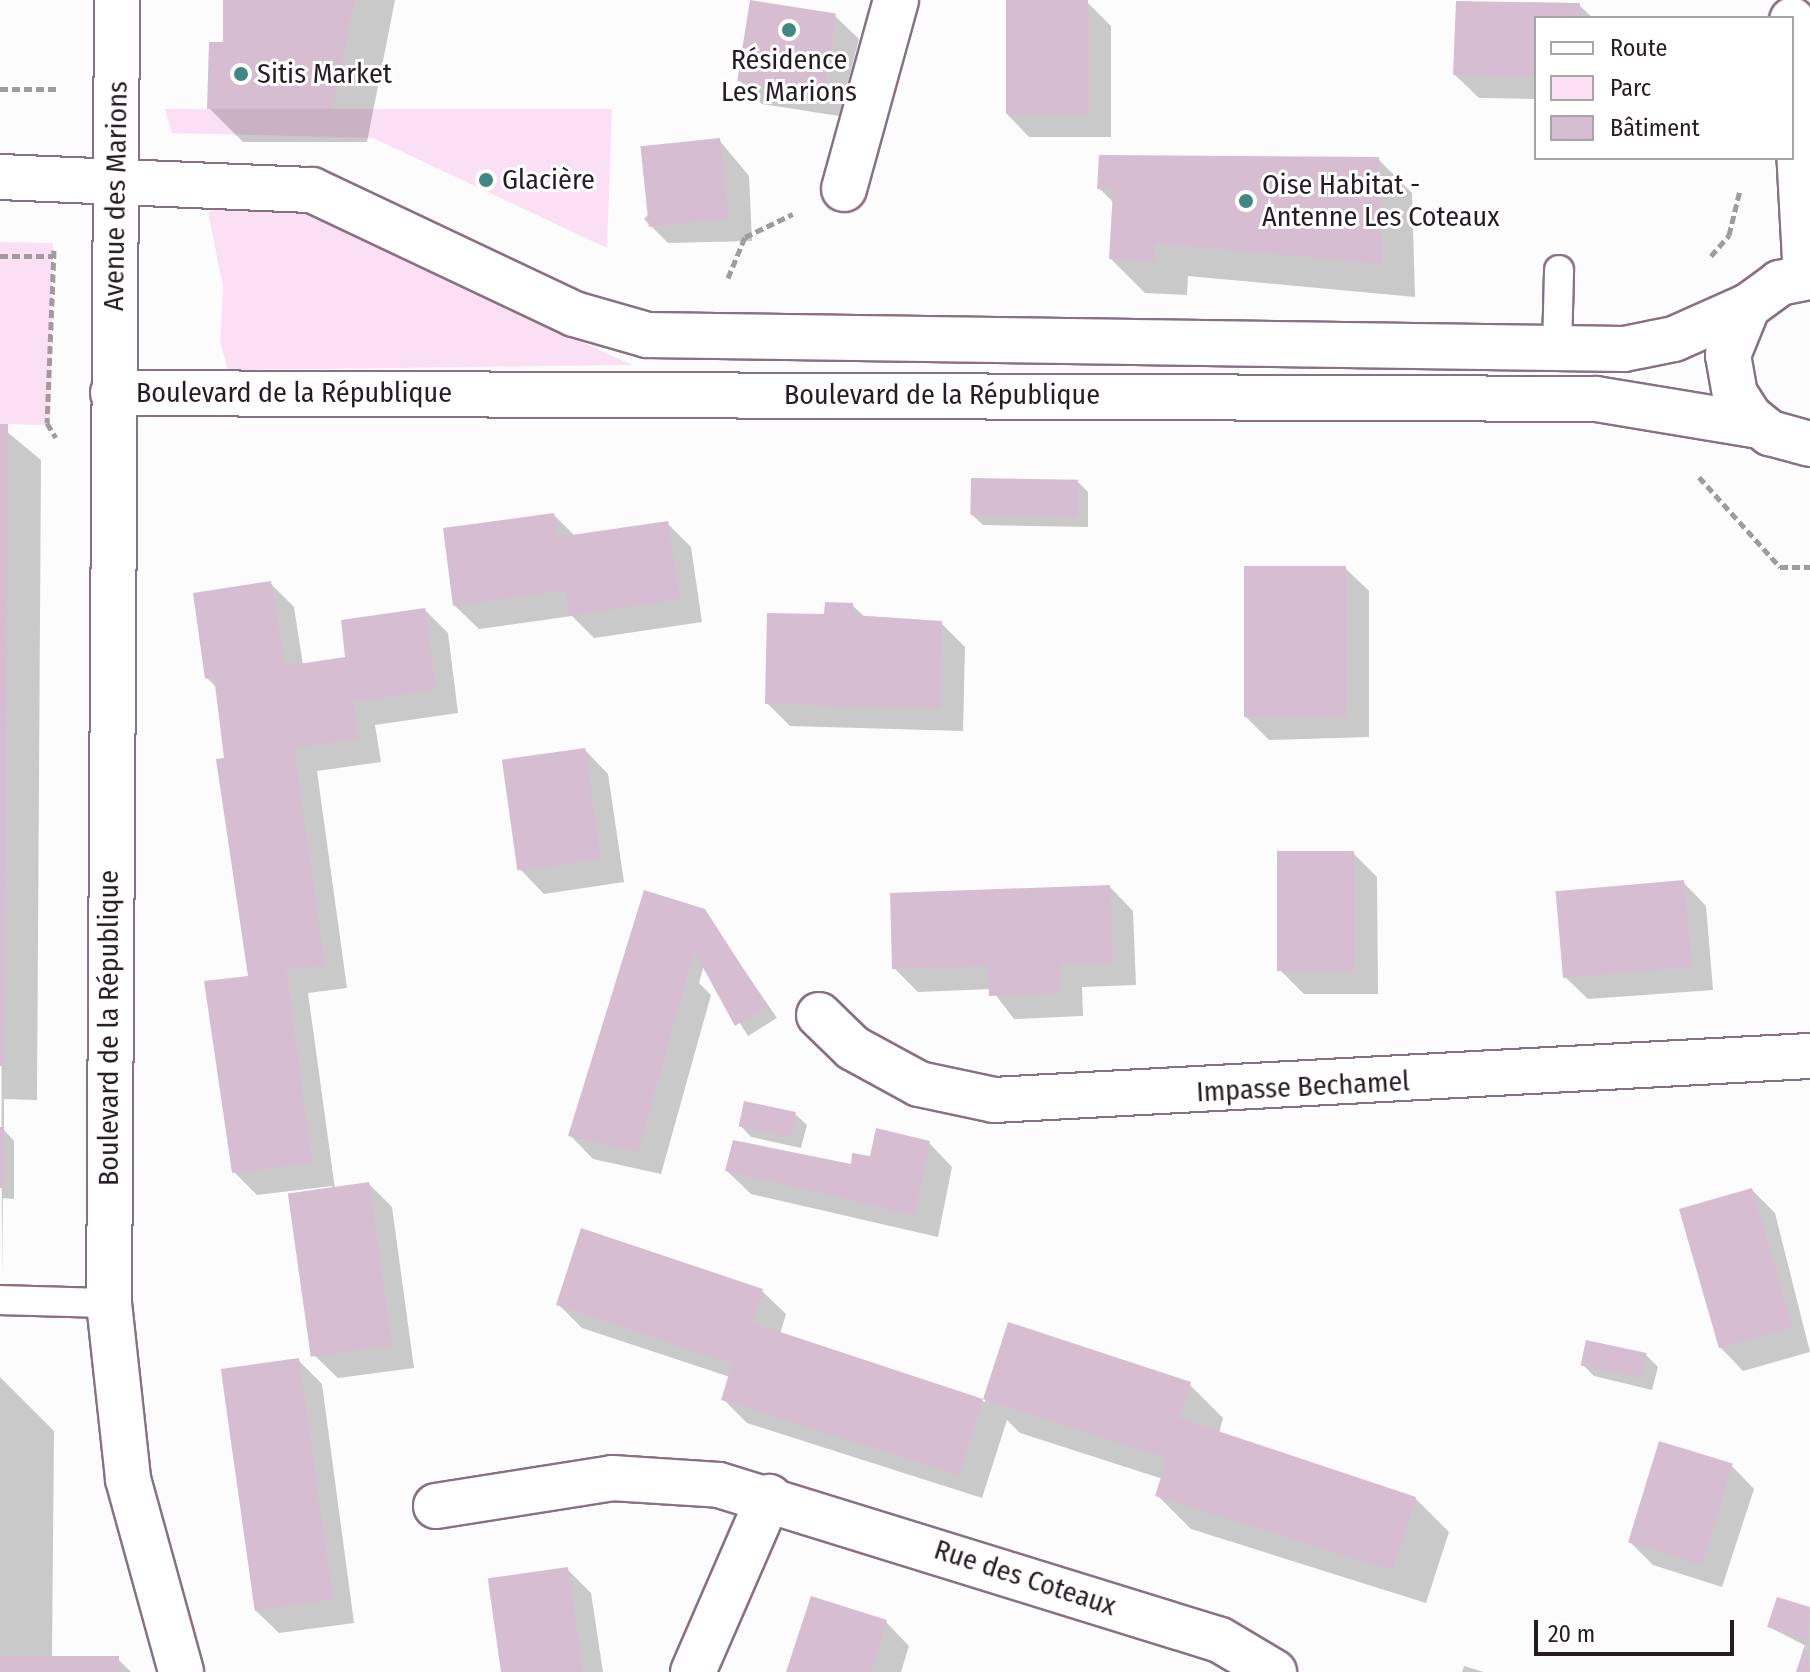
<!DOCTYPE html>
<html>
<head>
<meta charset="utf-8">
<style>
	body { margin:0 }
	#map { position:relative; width:1810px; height:1672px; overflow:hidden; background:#fcfcfc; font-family:"Fira Sans Condensed",sans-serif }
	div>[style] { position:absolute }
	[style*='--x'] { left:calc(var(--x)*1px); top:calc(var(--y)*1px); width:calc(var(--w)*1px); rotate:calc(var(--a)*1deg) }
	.green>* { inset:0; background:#fadff5; transform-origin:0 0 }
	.shadow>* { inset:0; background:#0003 }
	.building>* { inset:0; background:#d7bdd2; transform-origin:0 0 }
	.path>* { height:5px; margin-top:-2.5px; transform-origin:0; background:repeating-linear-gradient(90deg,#9f9b9e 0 8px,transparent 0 12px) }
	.roads { filter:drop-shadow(2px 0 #897184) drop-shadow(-2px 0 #897184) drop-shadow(0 2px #897184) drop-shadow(0 -2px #897184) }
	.lane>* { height:28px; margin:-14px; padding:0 14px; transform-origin:14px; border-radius:14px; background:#fff }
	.street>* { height:44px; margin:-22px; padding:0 22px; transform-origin:22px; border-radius:22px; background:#fff }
	.dots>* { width:22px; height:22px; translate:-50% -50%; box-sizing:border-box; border:4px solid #fff; border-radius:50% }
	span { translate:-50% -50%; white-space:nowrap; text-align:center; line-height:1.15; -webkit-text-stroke:6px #fff; paint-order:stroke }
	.poi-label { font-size:28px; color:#261d24 }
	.left { translate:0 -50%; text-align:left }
	.street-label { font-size:28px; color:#261d24 }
	.legend { position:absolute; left:1534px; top:16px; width:260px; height:144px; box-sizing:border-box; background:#fff; border:2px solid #a8a5a7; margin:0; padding:10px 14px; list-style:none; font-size:24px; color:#261d24 }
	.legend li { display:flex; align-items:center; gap:16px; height:40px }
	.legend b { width:40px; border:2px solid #a8a5a7 }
	.scale { position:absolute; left:1534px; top:1620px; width:200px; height:36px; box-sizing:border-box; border:4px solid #261d24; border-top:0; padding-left:10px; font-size:24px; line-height:28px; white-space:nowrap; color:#261d24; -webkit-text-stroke:6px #fff; paint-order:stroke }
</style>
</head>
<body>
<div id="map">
	<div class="green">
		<div style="clip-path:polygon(165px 109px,612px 109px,607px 248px,373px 138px,172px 133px)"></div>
		<div style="clip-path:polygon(237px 205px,296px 210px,632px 365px,228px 370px,220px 341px,223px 287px,208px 212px)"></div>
		<div style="left:0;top:242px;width:53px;height:182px;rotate:1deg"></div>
	</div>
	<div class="shadow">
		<div style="clip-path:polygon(225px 0,395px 0,367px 142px,243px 142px,209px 108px,225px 44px)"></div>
		<div style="clip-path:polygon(1087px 2px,1111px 26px,1111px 137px,1029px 137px,1006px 113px)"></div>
		<div style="clip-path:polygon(1458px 3px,1579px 5px,1593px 18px,1536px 18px,1536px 99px,1479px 98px,1455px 75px)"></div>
		<div style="clip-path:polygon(835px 16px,859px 39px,839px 116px,762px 104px,739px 80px)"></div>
		<div style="clip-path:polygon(719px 140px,749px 176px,752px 241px,668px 243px,644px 219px)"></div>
		<div style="clip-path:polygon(1378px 159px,1412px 193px,1415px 297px,1188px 276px,1187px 295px,1145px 293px,1111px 259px,1114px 203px,1099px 188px)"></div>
		<div style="clip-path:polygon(0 426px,41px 460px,37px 1100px,4px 1099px,4px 1130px,14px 1141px,14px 1199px,3px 1198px,2px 1279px)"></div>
		<div style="clip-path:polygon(1077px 481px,1088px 492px,1088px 527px,983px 525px,971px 514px)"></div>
		<div style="clip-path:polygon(554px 515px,575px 536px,667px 523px,691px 547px,702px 622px,594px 638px,572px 616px,479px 629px,455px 606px)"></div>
		<div style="clip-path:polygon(1345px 568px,1369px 591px,1369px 737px,1269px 740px,1246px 717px)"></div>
		<div style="clip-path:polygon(271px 584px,294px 607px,303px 665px,348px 658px,425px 610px,448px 633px,458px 713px,375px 725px,381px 762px,317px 771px,347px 988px,308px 993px,335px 1189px,369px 1184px,392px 1207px,414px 1368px,338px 1378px,314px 1355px,332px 1186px,257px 1195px,234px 1172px,250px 978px,218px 689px,207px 678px)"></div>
		<div style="clip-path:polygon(852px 605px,866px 618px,941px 623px,965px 647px,963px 731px,790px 726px,767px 703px,826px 616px)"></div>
		<div style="clip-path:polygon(585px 750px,608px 774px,624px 882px,544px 894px,521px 870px)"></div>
		<div style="clip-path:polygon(1353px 853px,1377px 877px,1378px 994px,1304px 994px,1280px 970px)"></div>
		<div style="clip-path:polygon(1683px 882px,1706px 906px,1713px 990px,1588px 999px,1564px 976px)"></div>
		<div style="clip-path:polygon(1110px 887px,1133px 911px,1136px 985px,1082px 987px,1083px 1016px,1014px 1019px,991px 989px,918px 992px,894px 968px)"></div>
		<div style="clip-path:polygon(704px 911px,777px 1018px,748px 1036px,704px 965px,699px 983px,711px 995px,661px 1174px,593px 1159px,570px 1135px)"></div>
		<div style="clip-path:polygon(795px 1114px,807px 1125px,801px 1148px,751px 1137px,740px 1125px)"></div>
		<div style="clip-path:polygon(929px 1143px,952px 1167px,938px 1237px,751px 1194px,727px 1171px,852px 1166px)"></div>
		<div style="clip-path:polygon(1752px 1190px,1775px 1213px,1810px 1352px,1743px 1371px,1720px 1347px)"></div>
		<div style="clip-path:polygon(762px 1291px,786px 1314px,780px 1334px,985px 1402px,1010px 1325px,1189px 1384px,1223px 1418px,1219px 1433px,1415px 1498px,1449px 1532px,1426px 1603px,1191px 1529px,1157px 1495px,1163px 1479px,1020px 1433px,1007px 1420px,982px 1498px,747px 1423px,723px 1399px,730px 1377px,582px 1328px,559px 1305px)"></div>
		<div style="clip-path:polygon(1646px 1355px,1658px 1367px,1652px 1390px,1594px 1376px,1582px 1364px)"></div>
		<div style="clip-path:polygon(298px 1360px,322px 1384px,354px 1623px,279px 1633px,255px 1610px)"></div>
		<div style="clip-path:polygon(0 1377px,54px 1431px,52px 1658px,118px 1659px,131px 1672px,0 1672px)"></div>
		<div style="clip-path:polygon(1731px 1465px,1754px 1489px,1722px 1587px,1653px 1565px,1630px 1542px)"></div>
		<div style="clip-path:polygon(567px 1569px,591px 1593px,603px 1672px,503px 1672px)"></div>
		<div style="clip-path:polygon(1778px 1599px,1810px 1609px,1810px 1672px,1798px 1672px,1806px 1646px,1769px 1627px)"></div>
		<div style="clip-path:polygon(886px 1622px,909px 1646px,901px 1672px,788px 1672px)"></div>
		<div style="clip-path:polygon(1464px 1666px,1484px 1672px,1462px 1672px)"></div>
	</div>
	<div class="building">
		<div style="clip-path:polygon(223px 0,355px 0,333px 109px,207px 109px,209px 42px,223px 42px)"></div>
		<div style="left:750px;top:0;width:87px;height:82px;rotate:9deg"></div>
		<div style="left:1006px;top:0;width:82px;height:114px"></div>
		<div style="clip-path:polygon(1456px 1px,1580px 3px,1580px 18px,1536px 18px,1536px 77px,1453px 75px)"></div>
		<div style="left:720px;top:138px;width:81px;height:80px;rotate:84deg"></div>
		<div style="clip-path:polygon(1099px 155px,1379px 157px,1382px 264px,1155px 243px,1154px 262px,1109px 259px,1113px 190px,1097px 189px)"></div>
		<div style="clip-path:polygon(0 424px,8px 424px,4px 1066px,0 1066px)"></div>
		<div style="left:971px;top:478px;width:107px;height:37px;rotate:1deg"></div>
		<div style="clip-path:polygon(554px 513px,558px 537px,668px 521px,680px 599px,569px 616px,566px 590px,453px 606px,443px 528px)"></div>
		<div style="left:1244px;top:566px;width:102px;height:151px"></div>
		<div style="clip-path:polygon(271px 581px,285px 666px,345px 657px,341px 620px,425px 608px,436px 690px,353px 702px,358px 739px,294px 748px,325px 965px,286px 970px,312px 1163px,232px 1173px,204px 981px,248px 976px,216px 759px,224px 758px,214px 677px,205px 679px,193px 593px)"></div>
		<div style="clip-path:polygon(825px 602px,853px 603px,853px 615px,942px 621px,940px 708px,765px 704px,767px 613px,824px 614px)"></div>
		<div style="left:585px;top:748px;width:112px;height:84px;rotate:82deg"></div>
		<div style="left:1354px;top:851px;width:120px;height:77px;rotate:90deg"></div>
		<div style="left:1684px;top:880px;width:87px;height:129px;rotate:85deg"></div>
		<div style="clip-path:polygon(1110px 885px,1113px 962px,1060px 965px,1060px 993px,989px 996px,988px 966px,892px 969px,890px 893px)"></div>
		<div style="clip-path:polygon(644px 890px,705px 909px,767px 1006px,735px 1026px,694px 951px,638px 1152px,568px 1136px)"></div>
		<div style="left:744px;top:1101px;width:53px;height:26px;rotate:12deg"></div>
		<div style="clip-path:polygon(0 1127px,4px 1127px,3px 1188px,0 1188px)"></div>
		<div style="clip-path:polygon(876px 1128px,930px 1141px,915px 1215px,725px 1171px,733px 1140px,851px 1164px,852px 1153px,870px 1156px)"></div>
		<div style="left:369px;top:1182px;width:165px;height:82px;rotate:82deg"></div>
		<div style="left:1752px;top:1188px;width:145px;height:76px;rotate:74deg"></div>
		<div style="clip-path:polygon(581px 1228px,763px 1289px,753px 1323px,983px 1399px,959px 1475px,721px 1400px,732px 1364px,556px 1305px)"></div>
		<div style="clip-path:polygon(1008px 1322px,1191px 1382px,1179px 1418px,1416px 1497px,1392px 1570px,1155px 1496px,1167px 1458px,983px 1399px)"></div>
		<div style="left:1586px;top:1340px;width:62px;height:26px;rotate:12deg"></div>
		<div style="left:299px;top:1358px;width:244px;height:79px;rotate:82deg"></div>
		<div style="left:1659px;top:1441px;width:77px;height:106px;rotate:17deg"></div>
		<div style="left:568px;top:1567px;width:106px;height:81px;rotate:82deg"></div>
		<div style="clip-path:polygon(811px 1596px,887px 1620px,871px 1672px,786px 1672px)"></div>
		<div style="clip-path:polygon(1777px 1597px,1810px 1607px,1808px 1640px,1767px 1627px)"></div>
		<div style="clip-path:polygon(1805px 1644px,1810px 1672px,1796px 1672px)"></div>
		<div style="left:0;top:1656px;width:119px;height:16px"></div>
	</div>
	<div class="path">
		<div style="--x:0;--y:89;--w:59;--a:0"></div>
		<div style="--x:54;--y:250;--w:173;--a:92.3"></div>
		<div style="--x:47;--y:423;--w:17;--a:59"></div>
		<div style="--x:0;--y:256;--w:53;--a:0"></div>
		<div style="--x:1711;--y:256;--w:28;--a:-49"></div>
		<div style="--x:1729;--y:235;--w:46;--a:-76.3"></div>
		<div style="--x:728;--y:278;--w:44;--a:-67.5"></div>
		<div style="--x:745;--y:237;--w:53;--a:-25.6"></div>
		<div style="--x:1699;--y:477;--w:121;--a:48"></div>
		<div style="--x:1780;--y:567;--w:30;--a:0"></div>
	</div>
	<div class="roads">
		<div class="lane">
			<div style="--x:1557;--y:349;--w:79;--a:-88.5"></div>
			<div style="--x:0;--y:1300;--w:109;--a:1.6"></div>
		</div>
		<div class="street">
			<div style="--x:117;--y:0;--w:1303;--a:90.35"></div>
			<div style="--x:109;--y:1303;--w:177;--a:83.8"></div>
			<div style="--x:128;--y:1479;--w:200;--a:74.6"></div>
			<div style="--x:1792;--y:20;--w:257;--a:86.9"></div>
			<div style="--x:0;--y:177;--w:312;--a:2.4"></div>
			<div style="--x:312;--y:190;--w:290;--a:25.3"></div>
			<div style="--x:574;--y:314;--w:76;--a:16"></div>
			<div style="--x:647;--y:335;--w:977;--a:0.82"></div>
			<div style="--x:1624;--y:349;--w:51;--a:-11.3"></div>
			<div style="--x:1674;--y:339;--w:81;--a:-24"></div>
			<div style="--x:844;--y:189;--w:196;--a:-74.6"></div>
			<div style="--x:1810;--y:277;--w:31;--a:169"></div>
			<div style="--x:1780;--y:283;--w:39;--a:144"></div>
			<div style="--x:1748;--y:306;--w:53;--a:112.2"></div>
			<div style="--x:1728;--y:355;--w:40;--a:80"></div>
			<div style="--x:1735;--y:394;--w:27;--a:57"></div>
			<div style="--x:1750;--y:417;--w:26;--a:39"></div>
			<div style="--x:1770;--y:433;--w:41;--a:15.4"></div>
			<div style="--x:113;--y:393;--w:1483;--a:0.23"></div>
			<div style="--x:1596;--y:399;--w:165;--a:9.4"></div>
			<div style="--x:819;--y:1015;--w:47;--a:44.1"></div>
			<div style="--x:853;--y:1048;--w:75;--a:28.6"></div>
			<div style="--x:919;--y:1084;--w:77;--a:12"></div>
			<div style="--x:994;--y:1100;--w:817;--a:-3.09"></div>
			<div style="--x:436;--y:1506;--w:178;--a:-9"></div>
			<div style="--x:612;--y:1478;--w:107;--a:3.7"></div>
			<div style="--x:719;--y:1485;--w:524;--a:17.19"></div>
			<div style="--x:1220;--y:1640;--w:63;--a:30.7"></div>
			<div style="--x:693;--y:1672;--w:191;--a:-66.5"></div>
		</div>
	</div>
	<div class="dots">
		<div style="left:789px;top:30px;background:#408884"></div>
		<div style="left:241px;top:74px;background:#408884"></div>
		<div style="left:486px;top:180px;background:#408884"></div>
		<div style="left:1246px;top:201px;background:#408884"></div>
	</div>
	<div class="poi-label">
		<span style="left:789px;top:76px">Résidence<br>Les Marions</span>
		<span class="left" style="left:257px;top:74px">Sitis Market</span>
		<span class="left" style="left:502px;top:180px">Glacière</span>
		<span class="left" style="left:1262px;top:201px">Oise Habitat -<br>Antenne Les Coteaux</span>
	</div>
	<div class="street-label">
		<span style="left:116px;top:196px;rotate:-89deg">Avenue des Marions</span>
		<span style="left:294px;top:393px">Boulevard de la République</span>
		<span style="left:942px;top:395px">Boulevard de la République</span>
		<span style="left:109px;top:1028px;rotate:-90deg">Boulevard de la République</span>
		<span style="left:1303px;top:1087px;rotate:-3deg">Impasse Bechamel</span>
		<span style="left:1025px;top:1578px;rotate:18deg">Rue des Coteaux</span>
	</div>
	<ul class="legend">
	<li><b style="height:10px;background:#fff"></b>Route</li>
	<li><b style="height:22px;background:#fadff5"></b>Parc</li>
	<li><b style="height:22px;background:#d7bdd2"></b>Bâtiment</li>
	</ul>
	<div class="scale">20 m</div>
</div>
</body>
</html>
